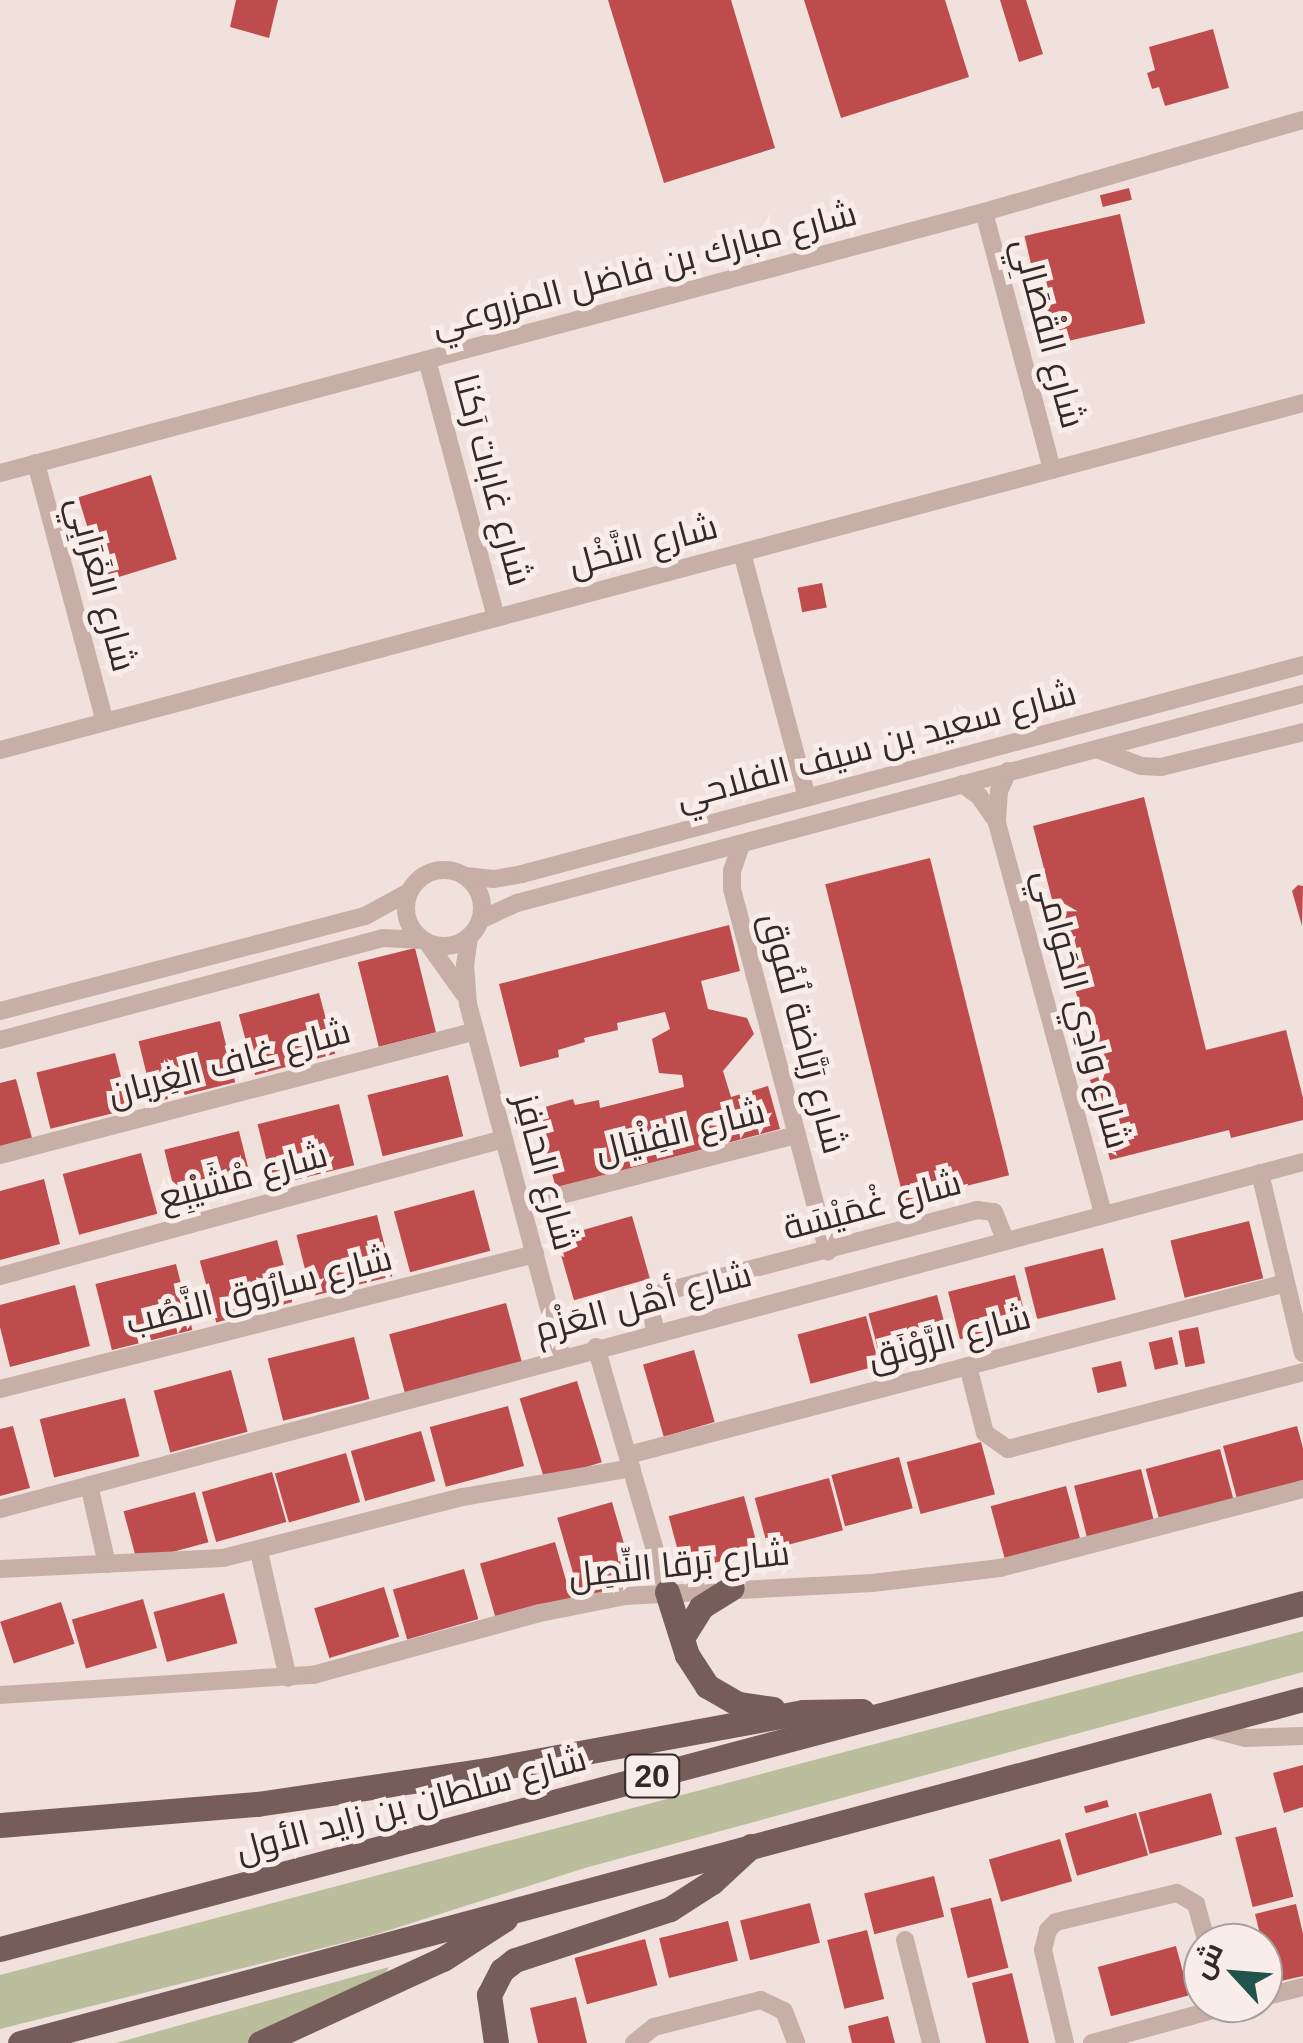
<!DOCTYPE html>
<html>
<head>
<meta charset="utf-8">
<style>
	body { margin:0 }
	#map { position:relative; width:1303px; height:2043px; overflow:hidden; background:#f0e1dc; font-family:Arial,Cairo,sans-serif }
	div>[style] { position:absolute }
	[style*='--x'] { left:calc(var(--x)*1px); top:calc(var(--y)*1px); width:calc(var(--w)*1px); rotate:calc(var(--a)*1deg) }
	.green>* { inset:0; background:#bbbe9d }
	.building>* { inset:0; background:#be4c4c; transform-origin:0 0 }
	.street>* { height:18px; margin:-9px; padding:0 9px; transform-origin:9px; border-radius:9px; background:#c7afa8 }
	.street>.ring { margin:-9px; padding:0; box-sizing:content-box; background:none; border:18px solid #c7afa8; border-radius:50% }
	.primary>* { height:25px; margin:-12.5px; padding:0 12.5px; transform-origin:12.5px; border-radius:12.5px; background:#765d5a }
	span { translate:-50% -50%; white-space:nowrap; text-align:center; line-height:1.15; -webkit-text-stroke:10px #f8ede8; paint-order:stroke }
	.shield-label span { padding:2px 8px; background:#f8ede8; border:2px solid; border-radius:8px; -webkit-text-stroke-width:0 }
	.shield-label { font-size:32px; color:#352928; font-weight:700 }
	.street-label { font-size:35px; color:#352928 }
	.north { position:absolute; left:1183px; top:1923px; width:100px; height:100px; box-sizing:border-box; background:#f8ede8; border:2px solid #aa9f9b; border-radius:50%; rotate:296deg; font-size:28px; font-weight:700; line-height:40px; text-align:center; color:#352928 }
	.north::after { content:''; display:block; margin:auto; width:35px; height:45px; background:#20534b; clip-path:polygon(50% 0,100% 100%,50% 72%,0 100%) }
</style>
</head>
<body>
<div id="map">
	<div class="green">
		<div style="clip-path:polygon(1303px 1631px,1303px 1672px,585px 1868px,374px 1935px,0 2029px,0 1975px)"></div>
		<div style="clip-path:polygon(389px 1967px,383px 1978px,248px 2043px,116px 2043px)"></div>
	</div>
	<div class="building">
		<div style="clip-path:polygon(236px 0,278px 0,269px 38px,230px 27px)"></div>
		<div style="clip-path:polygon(608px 0,731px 0,775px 148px,664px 183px)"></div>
		<div style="clip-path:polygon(804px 0,945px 0,969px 77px,841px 118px)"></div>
		<div style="clip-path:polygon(1000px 0,1026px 0,1043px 54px,1019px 62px)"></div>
		<div style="clip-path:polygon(1213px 29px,1229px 88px,1165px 106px,1159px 87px,1152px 89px,1147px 73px,1155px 70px,1149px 47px)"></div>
		<div style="left:1129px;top:188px;width:12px;height:30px;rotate:76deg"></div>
		<div style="left:1120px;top:214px;width:112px;height:98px;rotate:77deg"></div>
		<div style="left:151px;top:475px;width:88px;height:76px;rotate:73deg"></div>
		<div style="left:822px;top:583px;width:25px;height:25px;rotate:79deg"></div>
		<div style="clip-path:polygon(1144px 797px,1206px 1050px,1286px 1030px,1303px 1098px,1303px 1120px,1231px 1138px,1229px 1130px,1110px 1160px,1090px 1080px,1098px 1077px,1033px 826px)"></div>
		<div style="left:930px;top:858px;width:327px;height:108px;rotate:76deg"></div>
		<div style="clip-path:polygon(1298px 885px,1303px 886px,1302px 926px,1292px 891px)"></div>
		<div style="clip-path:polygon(729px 925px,740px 971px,701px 981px,708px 1009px,747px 1018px,754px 1034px,723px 1071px,731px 1097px,768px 1086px,780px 1129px,556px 1188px,534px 1110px,573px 1099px,575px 1105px,599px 1100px,600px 1108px,684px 1087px,682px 1075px,659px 1073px,652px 1039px,670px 1029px,665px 1012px,617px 1023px,618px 1030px,584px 1038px,585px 1042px,558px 1050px,559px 1057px,520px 1067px,499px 984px)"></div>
		<div style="left:415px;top:948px;width:87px;height:59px;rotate:76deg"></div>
		<div style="left:319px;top:993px;width:63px;height:83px;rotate:75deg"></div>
		<div style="left:220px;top:1021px;width:63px;height:84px;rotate:76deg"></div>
		<div style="left:115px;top:1053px;width:58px;height:81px;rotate:76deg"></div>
		<div style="left:448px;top:1075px;width:63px;height:83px;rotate:76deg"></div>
		<div style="clip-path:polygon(16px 1079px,32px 1138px,0 1147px,0 1083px)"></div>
		<div style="left:339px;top:1104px;width:63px;height:84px;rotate:76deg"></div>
		<div style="left:239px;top:1131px;width:57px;height:77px;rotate:76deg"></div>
		<div style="left:141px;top:1153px;width:63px;height:81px;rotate:75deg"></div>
		<div style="clip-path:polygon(44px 1179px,60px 1244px,0 1260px,0 1191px)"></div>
		<div style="left:474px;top:1190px;width:63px;height:83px;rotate:75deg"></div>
		<div style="left:377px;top:1215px;width:63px;height:83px;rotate:76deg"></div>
		<div style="left:632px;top:1216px;width:65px;height:79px;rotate:74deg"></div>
		<div style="left:1249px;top:1221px;width:59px;height:81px;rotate:76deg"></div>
		<div style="left:277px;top:1240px;width:64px;height:80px;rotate:75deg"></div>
		<div style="left:1103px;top:1248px;width:53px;height:81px;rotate:76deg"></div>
		<div style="left:176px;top:1264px;width:68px;height:83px;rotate:76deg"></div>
		<div style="left:1015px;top:1275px;width:49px;height:69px;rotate:76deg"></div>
		<div style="clip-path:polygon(75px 1285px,90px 1346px,10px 1367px,0 1327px,0 1305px)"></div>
		<div style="left:937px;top:1295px;width:51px;height:71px;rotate:75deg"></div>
		<div style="left:506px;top:1303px;width:63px;height:121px;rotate:75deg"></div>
		<div style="left:866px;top:1316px;width:51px;height:71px;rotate:75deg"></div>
		<div style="left:1198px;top:1327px;width:37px;height:20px;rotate:79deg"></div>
		<div style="left:354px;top:1337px;width:64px;height:89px;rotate:76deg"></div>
		<div style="left:1172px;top:1337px;width:28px;height:24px;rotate:77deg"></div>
		<div style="left:694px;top:1350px;width:75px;height:53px;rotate:74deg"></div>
		<div style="left:1121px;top:1361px;width:26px;height:30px;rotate:77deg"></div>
		<div style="left:231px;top:1370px;width:64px;height:80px;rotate:75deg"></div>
		<div style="left:577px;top:1381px;width:85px;height:60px;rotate:73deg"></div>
		<div style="left:125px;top:1398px;width:60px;height:88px;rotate:76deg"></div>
		<div style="left:508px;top:1406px;width:62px;height:81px;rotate:75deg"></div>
		<div style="clip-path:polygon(13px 1426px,30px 1488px,0 1496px,0 1429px)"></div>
		<div style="clip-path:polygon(1297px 1426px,1303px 1448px,1303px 1480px,1237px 1499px,1223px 1446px)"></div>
		<div style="left:421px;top:1431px;width:52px;height:73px;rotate:74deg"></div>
		<div style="left:981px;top:1442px;width:54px;height:77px;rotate:75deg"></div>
		<div style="left:1220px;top:1449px;width:54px;height:77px;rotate:75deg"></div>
		<div style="left:346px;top:1453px;width:51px;height:74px;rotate:74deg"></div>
		<div style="left:899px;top:1457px;width:53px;height:70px;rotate:75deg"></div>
		<div style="left:1141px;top:1469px;width:54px;height:69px;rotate:76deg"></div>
		<div style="left:272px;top:1472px;width:52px;height:73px;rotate:74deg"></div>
		<div style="left:829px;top:1478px;width:54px;height:77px;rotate:75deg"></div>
		<div style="left:1066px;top:1486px;width:54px;height:78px;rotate:75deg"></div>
		<div style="left:195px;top:1492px;width:52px;height:74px;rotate:75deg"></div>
		<div style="left:744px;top:1496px;width:57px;height:78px;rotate:75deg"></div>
		<div style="left:612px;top:1502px;width:84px;height:57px;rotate:74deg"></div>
		<div style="left:555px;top:1542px;width:59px;height:78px;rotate:74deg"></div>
		<div style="left:464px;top:1569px;width:52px;height:74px;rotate:74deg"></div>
		<div style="left:384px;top:1587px;width:52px;height:73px;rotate:73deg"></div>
		<div style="left:224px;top:1593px;width:52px;height:73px;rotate:75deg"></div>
		<div style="left:143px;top:1599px;width:51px;height:74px;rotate:74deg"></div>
		<div style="left:61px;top:1602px;width:44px;height:64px;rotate:72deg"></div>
		<div style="clip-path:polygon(1303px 1765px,1303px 1807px,1284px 1813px,1273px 1773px)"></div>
		<div style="left:1211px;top:1793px;width:43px;height:75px;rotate:75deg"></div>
		<div style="left:1107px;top:1800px;width:7px;height:24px;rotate:74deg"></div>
		<div style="left:1136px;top:1813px;width:44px;height:74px;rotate:74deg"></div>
		<div style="left:1276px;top:1827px;width:72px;height:42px;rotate:76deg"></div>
		<div style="left:1060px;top:1839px;width:44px;height:74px;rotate:74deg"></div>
		<div style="left:934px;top:1876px;width:42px;height:72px;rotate:76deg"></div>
		<div style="left:991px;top:1898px;width:72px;height:42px;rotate:76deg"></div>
		<div style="left:810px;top:1903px;width:41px;height:72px;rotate:76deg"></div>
		<div style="clip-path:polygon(1296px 1904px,1303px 1934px,1303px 1976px,1272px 1983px,1255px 1914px)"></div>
		<div style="left:728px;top:1921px;width:41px;height:71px;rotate:76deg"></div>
		<div style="left:867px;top:1930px;width:71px;height:41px;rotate:76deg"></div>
		<div style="left:645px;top:1939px;width:48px;height:73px;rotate:75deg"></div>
		<div style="left:1176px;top:1946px;width:51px;height:81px;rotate:75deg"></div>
		<div style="clip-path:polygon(1012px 1973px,1029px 2043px,986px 2043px,972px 1983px)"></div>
		<div style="clip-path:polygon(576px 1997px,587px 2043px,538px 2043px,530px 2008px)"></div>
		<div style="clip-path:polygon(888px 2016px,895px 2043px,852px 2043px,848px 2026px)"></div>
	</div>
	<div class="street">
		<div style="--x:984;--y:212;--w:267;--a:75.2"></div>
		<div style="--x:427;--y:360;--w:267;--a:75"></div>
		<div style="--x:36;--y:463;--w:268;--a:75.1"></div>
		<div style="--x:0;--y:473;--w:1018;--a:-14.86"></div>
		<div style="--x:984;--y:212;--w:332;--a:-16.1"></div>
		<div style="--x:742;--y:553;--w:253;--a:75.1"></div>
		<div style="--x:1097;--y:749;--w:47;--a:21.1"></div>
		<div style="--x:1141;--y:766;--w:20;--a:3"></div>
		<div style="--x:1161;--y:767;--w:146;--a:-13.8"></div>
		<div style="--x:0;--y:750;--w:1348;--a:-14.91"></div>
		<div style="--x:1008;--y:771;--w:22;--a:114"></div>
		<div style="--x:999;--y:791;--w:32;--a:94"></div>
		<div style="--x:997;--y:823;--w:404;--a:74.8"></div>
		<div style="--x:962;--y:784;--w:21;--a:35"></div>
		<div style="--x:979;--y:796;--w:32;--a:55"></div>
		<div style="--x:741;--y:845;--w:28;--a:109"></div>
		<div style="--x:732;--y:871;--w:18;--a:90"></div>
		<div style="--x:732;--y:889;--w:375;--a:75.2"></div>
		<div class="ring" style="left:406px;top:870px;width:58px;height:58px"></div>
		<div style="--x:465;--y:876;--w:29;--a:6"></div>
		<div style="--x:494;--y:879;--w:28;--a:-10"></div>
		<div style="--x:522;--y:874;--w:808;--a:-14.98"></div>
		<div style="--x:480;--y:920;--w:41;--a:-24.7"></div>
		<div style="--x:517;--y:903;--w:813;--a:-14.89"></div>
		<div style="--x:469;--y:937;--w:27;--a:98"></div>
		<div style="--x:465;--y:964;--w:40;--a:85.7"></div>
		<div style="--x:468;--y:1004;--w:365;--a:75.1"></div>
		<div style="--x:429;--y:945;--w:60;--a:54.5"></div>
		<div style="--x:0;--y:1011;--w:377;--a:-14.6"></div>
		<div style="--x:365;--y:916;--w:50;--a:-28.6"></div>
		<div style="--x:0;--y:1040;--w:396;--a:-14.9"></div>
		<div style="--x:383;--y:938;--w:38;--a:3"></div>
		<div style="--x:0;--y:1155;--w:491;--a:-14.6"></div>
		<div style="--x:1260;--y:1173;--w:185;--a:76.6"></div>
		<div style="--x:522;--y:1205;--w:284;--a:-14.3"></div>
		<div style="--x:0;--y:1276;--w:522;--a:-15.21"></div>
		<div style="--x:655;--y:1331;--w:26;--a:-99"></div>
		<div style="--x:651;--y:1305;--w:18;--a:-47"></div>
		<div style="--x:663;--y:1292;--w:325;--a:-14.6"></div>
		<div style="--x:977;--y:1210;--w:17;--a:7"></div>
		<div style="--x:994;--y:1212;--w:31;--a:68"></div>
		<div style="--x:596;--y:1347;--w:255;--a:73.8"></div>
		<div style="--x:968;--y:1366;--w:69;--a:75.8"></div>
		<div style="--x:985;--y:1433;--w:28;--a:35"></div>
		<div style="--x:1008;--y:1449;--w:305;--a:-14.6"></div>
		<div style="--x:0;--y:1389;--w:552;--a:-14.16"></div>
		<div style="--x:628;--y:1455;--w:680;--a:-14.65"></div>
		<div style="--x:89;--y:1485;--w:81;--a:77.2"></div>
		<div style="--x:0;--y:1509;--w:1348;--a:-14.91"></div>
		<div style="--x:259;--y:1552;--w:129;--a:77"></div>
		<div style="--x:0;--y:1569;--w:223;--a:-2.8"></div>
		<div style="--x:223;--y:1558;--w:248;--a:-14.3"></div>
		<div style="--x:463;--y:1497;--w:171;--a:-9.7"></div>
		<div style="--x:0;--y:1695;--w:314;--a:-3.7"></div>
		<div style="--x:313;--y:1675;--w:235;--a:-15.3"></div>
		<div style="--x:540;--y:1613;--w:87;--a:-11.3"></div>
		<div style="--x:625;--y:1596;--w:247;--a:-3"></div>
		<div style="--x:872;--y:1583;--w:129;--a:-6.7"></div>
		<div style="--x:1000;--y:1568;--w:313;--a:-14.6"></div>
		<div style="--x:1203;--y:1727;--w:43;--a:14.7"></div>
		<div style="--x:1245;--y:1738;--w:58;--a:-2"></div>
		<div style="--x:905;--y:1940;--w:106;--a:75.8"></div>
		<div style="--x:1263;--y:1997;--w:41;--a:-14"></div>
		<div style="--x:634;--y:2043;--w:26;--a:-39"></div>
		<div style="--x:654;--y:2027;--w:110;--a:-14.2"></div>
		<div style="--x:761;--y:2000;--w:25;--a:26"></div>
		<div style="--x:784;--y:2011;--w:34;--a:69"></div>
		<div style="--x:1065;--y:2043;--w:96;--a:-103.3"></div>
		<div style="--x:1043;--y:1950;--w:21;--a:-76"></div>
		<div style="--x:1048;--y:1930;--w:11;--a:-45"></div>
		<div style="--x:1056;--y:1922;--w:124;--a:-13.5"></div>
		<div style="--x:1177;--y:1893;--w:22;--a:30"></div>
		<div style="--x:1196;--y:1904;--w:41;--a:74.2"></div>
		<div style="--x:1092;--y:2043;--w:152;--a:-15.2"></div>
	</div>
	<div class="primary">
		<div style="--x:667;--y:1592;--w:66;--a:72.4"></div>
		<div style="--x:687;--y:1655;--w:37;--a:57"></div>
		<div style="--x:707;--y:1686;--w:36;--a:30"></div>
		<div style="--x:738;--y:1704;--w:35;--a:8"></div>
		<div style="--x:682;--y:1638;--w:36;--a:-58"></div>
		<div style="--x:701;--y:1607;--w:36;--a:-32"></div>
		<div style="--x:0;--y:1825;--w:258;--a:-4.7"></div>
		<div style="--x:257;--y:1804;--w:232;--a:-8.4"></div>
		<div style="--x:487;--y:1770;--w:321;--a:-10.4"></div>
		<div style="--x:803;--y:1712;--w:59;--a:-1"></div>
		<div style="--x:0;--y:1949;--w:1348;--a:-14.87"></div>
		<div style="--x:20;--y:2043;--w:1328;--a:-15.01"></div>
		<div style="--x:260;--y:2043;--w:201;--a:-24.7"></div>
		<div style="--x:443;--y:1959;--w:74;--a:-32.8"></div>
		<div style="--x:496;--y:2043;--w:49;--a:-98.3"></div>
		<div style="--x:489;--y:1995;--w:28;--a:-63"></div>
		<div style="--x:502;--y:1970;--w:16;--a:-38"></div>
		<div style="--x:515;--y:1960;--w:163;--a:-18.2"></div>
		<div style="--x:670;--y:1909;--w:50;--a:-32.7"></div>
		<div style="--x:712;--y:1882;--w:53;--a:-42.7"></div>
	</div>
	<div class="shield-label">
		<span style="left:652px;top:1776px">20</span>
	</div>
	<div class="street-label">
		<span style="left:644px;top:269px;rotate:-15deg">شارع مبارك بن فاضل المزروعي</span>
		<span style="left:1049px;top:333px;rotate:75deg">شارع القْصَالِي</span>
		<span style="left:493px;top:480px;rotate:75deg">شارع غابات رَكنا</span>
		<span style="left:643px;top:545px;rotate:-15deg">شارع النَّخْل</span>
		<span style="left:102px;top:584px;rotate:75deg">شارع الغَرَابِي</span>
		<span style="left:876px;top:745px;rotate:-15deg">شارع سعيد بن سيف الفلاحي</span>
		<span style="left:1082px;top:1009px;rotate:75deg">شارع وادِي الحَوامي</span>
		<span style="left:804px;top:1033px;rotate:75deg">شارع رَبَّاضة لُفُوق</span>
		<span style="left:229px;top:1062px;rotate:-15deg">شارع غاف الغِربان</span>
		<span style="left:680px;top:1131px;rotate:-14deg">شارع الفِنْيَال</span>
		<span style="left:546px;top:1172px;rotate:75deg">شارع الحافِز</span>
		<span style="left:243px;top:1176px;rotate:-15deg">شارع مْشَيْبِع</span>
		<span style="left:872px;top:1205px;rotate:-15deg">شارع غْمَيْسَة</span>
		<span style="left:259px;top:1290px;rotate:-14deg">شارع سارُوق النَّصُب</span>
		<span style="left:643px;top:1302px;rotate:-15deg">شارع أهْل العَزْم</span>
		<span style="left:949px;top:1337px;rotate:-15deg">شارع الرَّوْنَق</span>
		<span style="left:679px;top:1564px;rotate:-6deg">شارع بَرقا النِّصِل</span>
		<span style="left:411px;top:1804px;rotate:-15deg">شارع سلطان بن زايد الأول</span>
	</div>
	<div class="north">ش</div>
</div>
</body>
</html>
